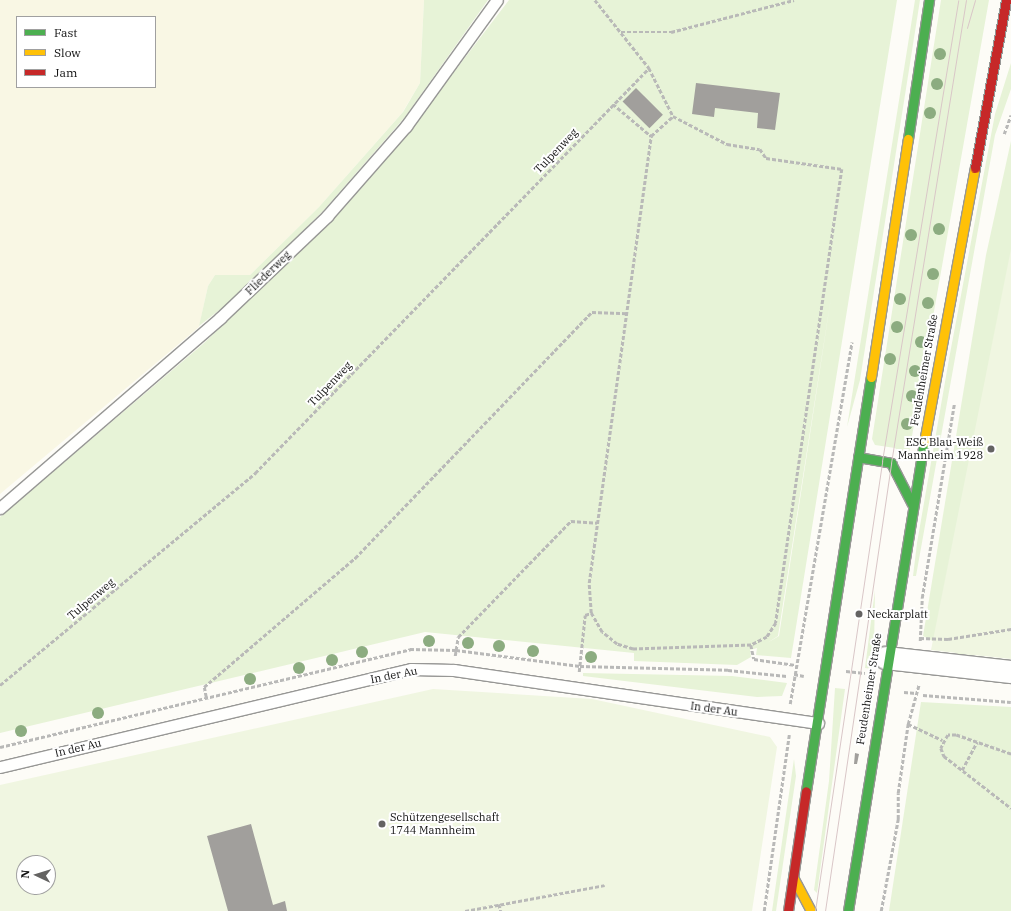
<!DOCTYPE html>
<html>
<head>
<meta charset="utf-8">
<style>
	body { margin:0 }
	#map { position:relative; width:1011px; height:911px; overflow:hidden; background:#fdfcf7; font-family:"IBM Plex Serif",serif }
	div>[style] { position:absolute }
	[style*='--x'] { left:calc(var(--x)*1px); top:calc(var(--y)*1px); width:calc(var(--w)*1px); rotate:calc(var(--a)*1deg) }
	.farmland>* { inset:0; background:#f9f7e4 }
	.green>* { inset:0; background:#e7f3d7 }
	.pitch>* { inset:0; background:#f0f6e1 }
	.building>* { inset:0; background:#a19f9c; transform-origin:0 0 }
	.path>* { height:2.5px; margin-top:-1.25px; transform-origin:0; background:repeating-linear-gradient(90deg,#b9b9b8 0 4px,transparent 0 6px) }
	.roads { filter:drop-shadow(1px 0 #979795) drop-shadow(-1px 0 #979795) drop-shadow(0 1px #979795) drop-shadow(0 -1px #979795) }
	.lane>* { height:11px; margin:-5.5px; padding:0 5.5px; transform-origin:5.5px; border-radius:5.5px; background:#fffffe }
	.street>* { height:22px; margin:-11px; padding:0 11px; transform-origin:11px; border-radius:11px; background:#fffffe }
	.fast>* { height:9px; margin:-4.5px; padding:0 4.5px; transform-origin:4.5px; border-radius:4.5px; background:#4caf50 }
	.slow>* { height:9px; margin:-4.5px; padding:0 4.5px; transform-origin:4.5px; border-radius:4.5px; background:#ffc107 }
	.jam>* { height:9px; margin:-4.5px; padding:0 4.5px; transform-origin:4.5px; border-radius:4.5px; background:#c62828 }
	.tram>* { height:1px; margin:-0.5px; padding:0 0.5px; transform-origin:0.5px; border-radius:0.5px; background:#d9c6c7 }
	.trees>* { width:12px; height:12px; margin:-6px; border-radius:50%; background:#8cac80 }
	.dots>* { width:11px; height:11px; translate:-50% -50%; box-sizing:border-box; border:2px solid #fff; border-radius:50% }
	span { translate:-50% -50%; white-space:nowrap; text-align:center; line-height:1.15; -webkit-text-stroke:4px #fff; paint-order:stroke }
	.street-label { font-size:11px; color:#111 }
	.poi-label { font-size:11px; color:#111 }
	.right { translate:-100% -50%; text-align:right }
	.left { translate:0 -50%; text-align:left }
	.legend { position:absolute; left:16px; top:16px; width:140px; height:72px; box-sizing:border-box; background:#fff; border:1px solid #a0a0a0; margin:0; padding:5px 7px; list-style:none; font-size:12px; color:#111 }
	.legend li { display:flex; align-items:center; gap:8px; height:20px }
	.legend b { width:20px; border:1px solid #a0a0a0 }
	.north { position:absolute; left:16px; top:855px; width:40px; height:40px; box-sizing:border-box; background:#fff; border:1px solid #a0a0a0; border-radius:50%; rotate:274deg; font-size:11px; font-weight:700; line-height:16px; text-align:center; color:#111 }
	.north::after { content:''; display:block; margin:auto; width:14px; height:18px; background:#646362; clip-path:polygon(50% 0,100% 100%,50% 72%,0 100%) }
</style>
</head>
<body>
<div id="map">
	<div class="farmland">
		<div style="clip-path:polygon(evenodd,0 0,424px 0,420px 83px,402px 113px,319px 207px,250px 275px,215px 275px,208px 286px,199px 327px,0 494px,0 0,17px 17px,155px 17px,155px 87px,17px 87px,17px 17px)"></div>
	</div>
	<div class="green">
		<div style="clip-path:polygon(424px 0,488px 0,405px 117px,323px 211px,236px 297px,199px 326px,208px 286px,215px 275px,250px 275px,319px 207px,403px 112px,420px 83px)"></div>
		<div style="clip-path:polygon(evenodd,509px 0,897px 0,791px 658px,756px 655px,757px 648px,750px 650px,751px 657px,737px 665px,634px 661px,634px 653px,425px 632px,0 733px,0 517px,203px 344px,330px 221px,409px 131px,509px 0,832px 291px,779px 636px,767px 643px,778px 636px,832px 291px)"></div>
		<div style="clip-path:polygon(915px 0,920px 0,860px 380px,847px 427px)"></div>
		<div style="clip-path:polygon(941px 0,989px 0,909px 453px,905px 458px,895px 448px,875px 445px,872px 439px)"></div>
		<div style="clip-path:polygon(1011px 63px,1011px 89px,995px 135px,916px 576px,913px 576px,917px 543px,949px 359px,995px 114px)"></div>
		<div style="clip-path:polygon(1011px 141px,1011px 657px,958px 654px,923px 636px,986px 255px)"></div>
		<div style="clip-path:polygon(875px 590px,874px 650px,873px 669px,865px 668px)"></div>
		<div style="clip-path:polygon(583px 673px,732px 676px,787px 683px,782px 696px,757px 697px,583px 676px)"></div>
		<div style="clip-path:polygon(835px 688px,845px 689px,817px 893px,814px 890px,829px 781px)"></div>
		<div style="clip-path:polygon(921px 702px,1011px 707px,1011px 911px,889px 911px)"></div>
		<div style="clip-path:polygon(794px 759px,796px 776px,776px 911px,772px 911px)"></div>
	</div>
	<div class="pitch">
		<div style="clip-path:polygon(1011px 249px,1011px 659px,931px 650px)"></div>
		<div style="clip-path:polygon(evenodd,433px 689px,592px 699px,770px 737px,777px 747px,752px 911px,0 911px,0 785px,433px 689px,24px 863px,48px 863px,48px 887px,24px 887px,24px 863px)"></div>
	</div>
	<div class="building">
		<div style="clip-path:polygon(696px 83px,780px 93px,775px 130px,757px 128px,758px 113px,715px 108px,714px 117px,692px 114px)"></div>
		<div style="left:636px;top:88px;width:38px;height:19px;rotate:45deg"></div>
		<div style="clip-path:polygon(855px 753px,859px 754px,857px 764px,854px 764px)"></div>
		<div style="clip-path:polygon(251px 824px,273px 905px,285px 901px,287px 911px,228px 911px,207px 836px)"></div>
	</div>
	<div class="path">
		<div style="--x:595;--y:0;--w:87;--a:51.5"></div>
		<div style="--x:649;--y:68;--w:54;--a:63.4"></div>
		<div style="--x:673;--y:116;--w:61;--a:27.4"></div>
		<div style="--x:727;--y:144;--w:33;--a:9"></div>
		<div style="--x:760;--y:149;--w:11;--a:56"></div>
		<div style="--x:766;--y:158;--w:77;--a:8.2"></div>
		<div style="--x:842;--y:169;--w:459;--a:98.3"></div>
		<div style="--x:776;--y:623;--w:17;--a:123"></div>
		<div style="--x:767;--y:637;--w:18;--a:153"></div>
		<div style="--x:751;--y:645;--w:118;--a:178.1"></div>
		<div style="--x:633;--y:649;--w:17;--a:-163"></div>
		<div style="--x:617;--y:644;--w:19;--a:-141"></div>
		<div style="--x:602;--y:632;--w:22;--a:-120"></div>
		<div style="--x:591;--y:613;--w:30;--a:-94"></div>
		<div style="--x:589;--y:583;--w:451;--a:-82.1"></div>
		<div style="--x:621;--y:32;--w:50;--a:0"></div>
		<div style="--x:671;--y:32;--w:127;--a:-14.6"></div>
		<div style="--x:613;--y:104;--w:50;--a:40.1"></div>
		<div style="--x:651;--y:136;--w:30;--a:-42"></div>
		<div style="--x:1004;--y:134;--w:20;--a:-70"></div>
		<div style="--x:920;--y:638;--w:28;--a:2"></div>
		<div style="--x:948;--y:639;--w:64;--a:-9"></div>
		<div style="--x:920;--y:641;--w:43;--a:-87.3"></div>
		<div style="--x:922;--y:598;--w:197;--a:-80.6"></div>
		<div style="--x:751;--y:645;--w:14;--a:78"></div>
		<div style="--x:754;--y:659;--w:42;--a:8.1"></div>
		<div style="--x:455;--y:656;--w:19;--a:-81"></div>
		<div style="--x:458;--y:637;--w:162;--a:-45.8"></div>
		<div style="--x:571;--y:521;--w:26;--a:4"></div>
		<div style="--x:846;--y:671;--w:19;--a:6"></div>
		<div style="--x:579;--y:672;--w:57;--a:-84"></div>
		<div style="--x:585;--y:615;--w:6;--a:-18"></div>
		<div style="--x:794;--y:674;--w:10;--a:11"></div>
		<div style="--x:0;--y:685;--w:332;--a:-39.7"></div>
		<div style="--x:255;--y:473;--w:565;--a:-45.79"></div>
		<div style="--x:904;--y:692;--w:12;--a:5"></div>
		<div style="--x:923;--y:695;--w:88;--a:4.5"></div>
		<div style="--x:206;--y:697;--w:10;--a:-101"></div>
		<div style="--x:204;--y:687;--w:199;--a:-40.5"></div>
		<div style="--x:355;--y:558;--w:342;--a:-46.1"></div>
		<div style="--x:592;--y:312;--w:35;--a:2"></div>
		<div style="--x:790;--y:704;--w:367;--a:-80.3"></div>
		<div style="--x:908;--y:724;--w:38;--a:25"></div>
		<div style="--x:0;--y:747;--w:422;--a:-13.4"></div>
		<div style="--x:410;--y:649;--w:46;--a:1.2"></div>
		<div style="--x:456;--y:650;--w:125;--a:7.4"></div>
		<div style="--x:580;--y:666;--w:148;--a:1.5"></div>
		<div style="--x:728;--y:670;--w:59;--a:5.8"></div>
		<div style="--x:1011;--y:754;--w:58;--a:-160.9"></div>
		<div style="--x:956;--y:735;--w:8;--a:180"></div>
		<div style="--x:948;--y:735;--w:15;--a:118"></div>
		<div style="--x:941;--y:748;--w:9;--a:69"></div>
		<div style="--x:944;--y:756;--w:85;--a:37.8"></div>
		<div style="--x:962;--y:770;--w:32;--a:-62"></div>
		<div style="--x:499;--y:904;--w:7;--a:74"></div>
		<div style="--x:465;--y:911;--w:142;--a:-10.5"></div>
		<div style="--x:764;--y:911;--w:178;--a:-81.9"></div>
		<div style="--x:881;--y:911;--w:94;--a:-79.5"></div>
		<div style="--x:898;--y:819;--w:26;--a:-90"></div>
		<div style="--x:898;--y:793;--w:70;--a:-81.8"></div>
		<div style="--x:908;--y:724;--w:41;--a:-74.6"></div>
	</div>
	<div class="roads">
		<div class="lane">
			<div style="--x:0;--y:508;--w:291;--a:-40.8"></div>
			<div style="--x:220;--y:318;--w:148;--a:-43.6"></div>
			<div style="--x:327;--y:216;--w:120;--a:-48.7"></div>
			<div style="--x:406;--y:126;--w:155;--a:-54.2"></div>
			<div style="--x:0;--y:767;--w:423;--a:-13.4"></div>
			<div style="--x:411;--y:669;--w:43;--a:1.3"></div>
			<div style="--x:454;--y:670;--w:368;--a:8.3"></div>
		</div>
		<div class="street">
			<div style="--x:886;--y:658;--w:126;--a:6.4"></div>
		</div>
		<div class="fast">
			<div style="--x:908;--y:139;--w:141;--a:-81.4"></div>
			<div style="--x:858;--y:457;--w:34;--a:10"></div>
			<div style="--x:891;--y:463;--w:46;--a:62.9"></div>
			<div style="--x:806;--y:791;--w:419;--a:-81.1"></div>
			<div style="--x:848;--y:911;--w:475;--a:-80.8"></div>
		</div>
		<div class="slow">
			<div style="--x:871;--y:377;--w:241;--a:-81.2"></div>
			<div style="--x:924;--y:442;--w:279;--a:-79.5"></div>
			<div style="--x:793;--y:877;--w:38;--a:62"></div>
		</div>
		<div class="jam">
			<div style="--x:975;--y:168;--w:171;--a:-79.5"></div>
			<div style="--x:788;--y:911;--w:121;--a:-81.5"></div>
		</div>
	</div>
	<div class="tram">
		<div style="--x:967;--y:28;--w:29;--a:-74"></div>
		<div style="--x:815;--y:911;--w:455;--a:-81.5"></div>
		<div style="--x:882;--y:461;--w:467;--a:-80.6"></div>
		<div style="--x:825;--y:911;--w:453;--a:-81.6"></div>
		<div style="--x:891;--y:463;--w:469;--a:-80.8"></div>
	</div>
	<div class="trees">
		<div style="left:940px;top:54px"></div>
		<div style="left:937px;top:84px"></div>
		<div style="left:930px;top:113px"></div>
		<div style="left:939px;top:229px"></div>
		<div style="left:911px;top:235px"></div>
		<div style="left:933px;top:274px"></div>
		<div style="left:900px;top:299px"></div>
		<div style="left:928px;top:303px"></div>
		<div style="left:897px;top:327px"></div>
		<div style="left:921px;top:342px"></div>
		<div style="left:890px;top:359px"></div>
		<div style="left:915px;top:371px"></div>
		<div style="left:912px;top:396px"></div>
		<div style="left:907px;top:424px"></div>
		<div style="left:429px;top:641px"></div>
		<div style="left:468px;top:643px"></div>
		<div style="left:499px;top:646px"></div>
		<div style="left:533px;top:651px"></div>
		<div style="left:362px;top:652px"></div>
		<div style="left:591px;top:657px"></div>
		<div style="left:332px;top:660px"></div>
		<div style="left:299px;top:668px"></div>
		<div style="left:250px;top:679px"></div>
		<div style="left:98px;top:713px"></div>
		<div style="left:21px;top:731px"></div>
	</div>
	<div class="dots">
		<div style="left:991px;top:449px;background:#646362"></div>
		<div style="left:859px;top:614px;background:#646362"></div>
		<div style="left:382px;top:824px;background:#646362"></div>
	</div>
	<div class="street-label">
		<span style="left:556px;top:151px;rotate:-46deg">Tulpenweg</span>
		<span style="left:268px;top:273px;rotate:-44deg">Fliederweg</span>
		<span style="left:924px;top:370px;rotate:-80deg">Feudenheimer Straße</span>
		<span style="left:330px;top:384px;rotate:-46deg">Tulpenweg</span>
		<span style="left:91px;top:599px;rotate:-40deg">Tulpenweg</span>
		<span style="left:394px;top:675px;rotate:-11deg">In der Au</span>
		<span style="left:869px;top:689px;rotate:-81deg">Feudenheimer Straße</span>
		<span style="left:714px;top:709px;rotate:8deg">In der Au</span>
		<span style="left:78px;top:748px;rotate:-13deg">In der Au</span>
	</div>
	<div class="poi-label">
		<span class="right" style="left:983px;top:449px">ESC Blau-Weiß<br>Mannheim 1928</span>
		<span class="left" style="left:867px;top:614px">Neckarplatt</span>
		<span class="left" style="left:390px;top:824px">Schützengesellschaft<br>1744 Mannheim</span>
	</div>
	<ul class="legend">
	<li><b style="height:5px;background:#4caf50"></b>Fast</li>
	<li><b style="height:5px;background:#ffc107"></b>Slow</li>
	<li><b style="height:5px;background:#c62828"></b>Jam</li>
	</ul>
	<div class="north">N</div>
</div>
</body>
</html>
